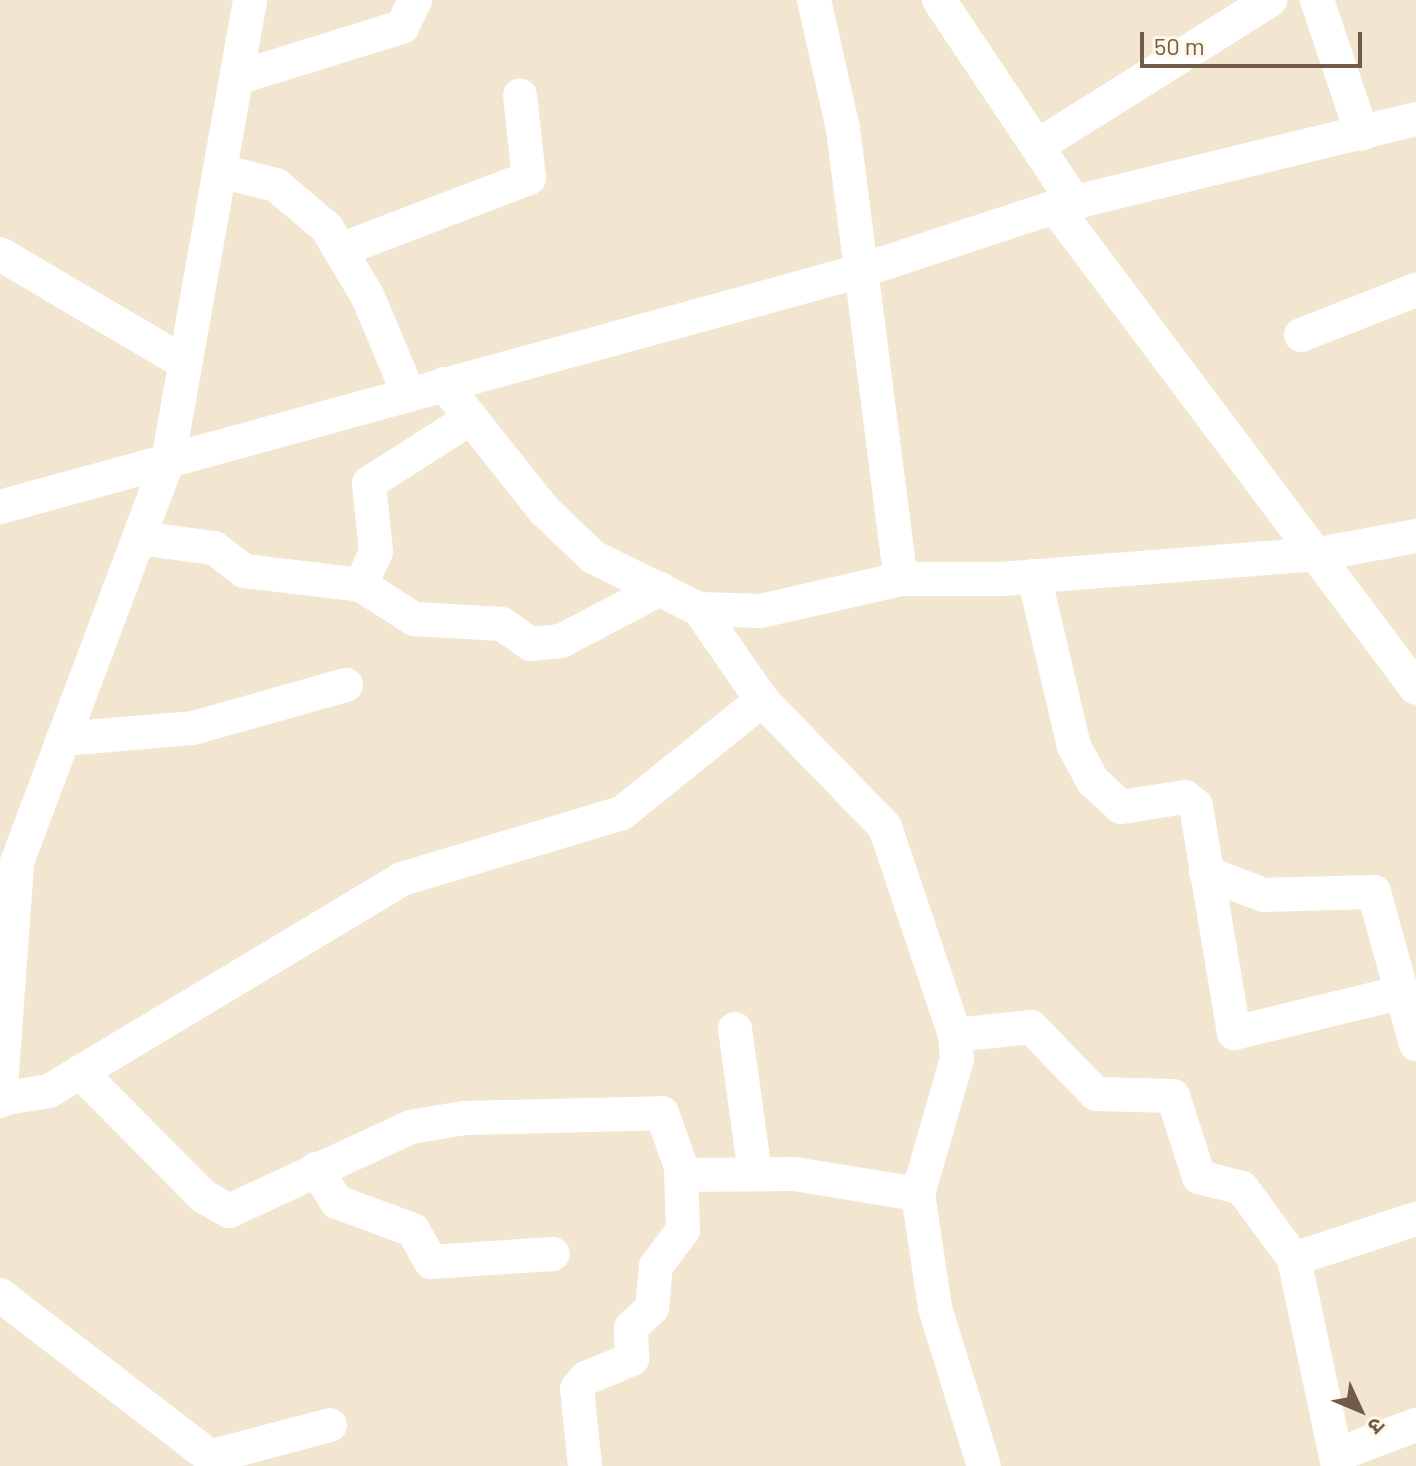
<!DOCTYPE html>
<html>
<head>
<meta charset="utf-8">
<style>
	body { margin:0 }
	#map { position:relative; width:1416px; height:1466px; overflow:hidden; background:#fcf3e2; font-family:Barlow,"Noto Sans Devanagari",sans-serif }
	div>[style] { position:absolute }
	[style*='--x'] { left:calc(var(--x)*1px); top:calc(var(--y)*1px); width:calc(var(--w)*1px); rotate:calc(var(--a)*1deg) }
	.residential>* { inset:0; background:#f3e6d0; transform-origin:0 0 }
	.street>* { height:34px; margin:-17px; padding:0 17px; transform-origin:17px; border-radius:17px; background:#fff }
	span { translate:-50% -50%; white-space:nowrap; text-align:center; line-height:1.15; -webkit-text-stroke:6px #fff7e8; paint-order:stroke }
	.north { position:absolute; left:1320px; top:1370px; width:80px; height:80px; -webkit-text-stroke:6px #fff7e8; paint-order:stroke; rotate:134deg; font-size:22px; font-weight:700; line-height:32px; text-align:center; color:#735b49 }
	.north::after { content:''; display:block; margin:auto; width:28px; height:36px; background:#735b49; clip-path:polygon(50% 0,100% 100%,50% 72%,0 100%) }
	.scale { position:absolute; left:1140px; top:32px; width:222px; height:36px; box-sizing:border-box; border:4px solid #735b49; border-top:0; padding-left:10px; font-size:24px; line-height:28px; white-space:nowrap; color:#735b49; -webkit-text-stroke:6px #fff7e8; paint-order:stroke }
</style>
</head>
<body>
<div id="map">
	<div class="residential">
		<div style="left:0;top:0;width:1416px;height:1466px"></div>
	</div>
	<div class="street">
		<div style="--x:814;--y:0;--w:132;--a:77.3"></div>
		<div style="--x:843;--y:129;--w:454;--a:82.7"></div>
		<div style="--x:939;--y:0;--w:243;--a:56.2"></div>
		<div style="--x:1317;--y:0;--w:141;--a:71.4"></div>
		<div style="--x:237;--y:78;--w:173;--a:-17.2"></div>
		<div style="--x:402;--y:27;--w:30;--a:-64"></div>
		<div style="--x:1039;--y:145;--w:273;--a:-32.1"></div>
		<div style="--x:220;--y:171;--w:58;--a:14"></div>
		<div style="--x:276;--y:185;--w:67;--a:40.1"></div>
		<div style="--x:327;--y:228;--w:80;--a:59.3"></div>
		<div style="--x:368;--y:297;--w:106;--a:67.3"></div>
		<div style="--x:1055;--y:207;--w:601;--a:53.11"></div>
		<div style="--x:343;--y:249;--w:199;--a:-20.9"></div>
		<div style="--x:529;--y:178;--w:83;--a:-96.2"></div>
		<div style="--x:0;--y:254;--w:215;--a:30.5"></div>
		<div style="--x:1301;--y:335;--w:123;--a:-21.4"></div>
		<div style="--x:444;--y:384;--w:161;--a:51.6"></div>
		<div style="--x:544;--y:510;--w:68;--a:43.8"></div>
		<div style="--x:593;--y:557;--w:118;--a:26.1"></div>
		<div style="--x:699;--y:609;--w:111;--a:55.3"></div>
		<div style="--x:762;--y:700;--w:177;--a:45.9"></div>
		<div style="--x:885;--y:827;--w:219;--a:71.4"></div>
		<div style="--x:955;--y:1035;--w:24;--a:85"></div>
		<div style="--x:957;--y:1059;--w:141;--a:106.1"></div>
		<div style="--x:918;--y:1194;--w:115;--a:81.5"></div>
		<div style="--x:935;--y:1308;--w:165;--a:72.8"></div>
		<div style="--x:0;--y:507;--w:889;--a:-15.33"></div>
		<div style="--x:857;--y:272;--w:208;--a:-18.2"></div>
		<div style="--x:1055;--y:207;--w:372;--a:-13.7"></div>
		<div style="--x:139;--y:538;--w:76;--a:7.6"></div>
		<div style="--x:214;--y:548;--w:38;--a:37"></div>
		<div style="--x:244;--y:571;--w:118;--a:6.8"></div>
		<div style="--x:361;--y:585;--w:63;--a:32.7"></div>
		<div style="--x:414;--y:619;--w:88;--a:3.3"></div>
		<div style="--x:502;--y:624;--w:35;--a:35"></div>
		<div style="--x:531;--y:644;--w:30;--a:-6"></div>
		<div style="--x:561;--y:641;--w:112;--a:-27.7"></div>
		<div style="--x:1034;--y:576;--w:175;--a:76.8"></div>
		<div style="--x:1074;--y:746;--w:40;--a:62"></div>
		<div style="--x:1093;--y:781;--w:38;--a:43"></div>
		<div style="--x:1121;--y:807;--w:65;--a:-8.9"></div>
		<div style="--x:1185;--y:797;--w:14;--a:39"></div>
		<div style="--x:1196;--y:806;--w:230;--a:80.5"></div>
		<div style="--x:1234;--y:1033;--w:174;--a:-13.6"></div>
		<div style="--x:361;--y:585;--w:36;--a:-66"></div>
		<div style="--x:376;--y:552;--w:69;--a:-95.8"></div>
		<div style="--x:369;--y:483;--w:121;--a:-32.5"></div>
		<div style="--x:699;--y:609;--w:62;--a:1.8"></div>
		<div style="--x:761;--y:611;--w:144;--a:-12.9"></div>
		<div style="--x:901;--y:579;--w:99;--a:0"></div>
		<div style="--x:1000;--y:579;--w:320;--a:-4.5"></div>
		<div style="--x:1319;--y:554;--w:99;--a:-10.5"></div>
		<div style="--x:63;--y:739;--w:130;--a:-4.8"></div>
		<div style="--x:193;--y:728;--w:159;--a:-15.7"></div>
		<div style="--x:1206;--y:873;--w:62;--a:20.8"></div>
		<div style="--x:1264;--y:895;--w:110;--a:-1.6"></div>
		<div style="--x:1374;--y:892;--w:158;--a:74.6"></div>
		<div style="--x:735;--y:1029;--w:146;--a:82.1"></div>
		<div style="--x:955;--y:1035;--w:76;--a:-6"></div>
		<div style="--x:1031;--y:1027;--w:93;--a:45.9"></div>
		<div style="--x:1096;--y:1094;--w:77;--a:1.5"></div>
		<div style="--x:1173;--y:1096;--w:85;--a:72.2"></div>
		<div style="--x:1199;--y:1177;--w:44;--a:14.3"></div>
		<div style="--x:1242;--y:1188;--w:88;--a:53.8"></div>
		<div style="--x:80;--y:1072;--w:175;--a:45.2"></div>
		<div style="--x:203;--y:1196;--w:30;--a:30"></div>
		<div style="--x:229;--y:1211;--w:200;--a:-24.8"></div>
		<div style="--x:411;--y:1127;--w:54;--a:-9.6"></div>
		<div style="--x:464;--y:1118;--w:198;--a:-1.4"></div>
		<div style="--x:662;--y:1113;--w:66;--a:70.5"></div>
		<div style="--x:684;--y:1175;--w:110;--a:-0.5"></div>
		<div style="--x:794;--y:1174;--w:126;--a:9.2"></div>
		<div style="--x:0;--y:1099;--w:50;--a:-9.3"></div>
		<div style="--x:49;--y:1091;--w:412;--a:-31"></div>
		<div style="--x:402;--y:879;--w:230;--a:-16.7"></div>
		<div style="--x:622;--y:813;--w:180;--a:-38.9"></div>
		<div style="--x:0;--y:1101;--w:240;--a:-85.9"></div>
		<div style="--x:17;--y:862;--w:428;--a:-69.4"></div>
		<div style="--x:168;--y:461;--w:468;--a:-79.9"></div>
		<div style="--x:316;--y:1169;--w:39;--a:58"></div>
		<div style="--x:337;--y:1202;--w:81;--a:20.2"></div>
		<div style="--x:413;--y:1230;--w:37;--a:61"></div>
		<div style="--x:431;--y:1262;--w:122;--a:-3.8"></div>
		<div style="--x:0;--y:1295;--w:280;--a:37.6"></div>
		<div style="--x:1336;--y:1455;--w:85;--a:-20.6"></div>
		<div style="--x:213;--y:1456;--w:121;--a:-14.8"></div>
		<div style="--x:585;--y:1466;--w:77;--a:-95.9"></div>
		<div style="--x:577;--y:1389;--w:14;--a:-51"></div>
		<div style="--x:586;--y:1378;--w:50;--a:-22.4"></div>
		<div style="--x:632;--y:1359;--w:31;--a:-92"></div>
		<div style="--x:631;--y:1328;--w:29;--a:-44"></div>
		<div style="--x:652;--y:1308;--w:42;--a:-84.6"></div>
		<div style="--x:656;--y:1266;--w:45;--a:-53.1"></div>
		<div style="--x:683;--y:1230;--w:59;--a:-91.9"></div>
		<div style="--x:1338;--y:1466;--w:212;--a:-102"></div>
		<div style="--x:1294;--y:1259;--w:128;--a:-18.2"></div>
	</div>
	<div class="north">उ</div>
	<div class="scale">50 m</div>
</div>
</body>
</html>
